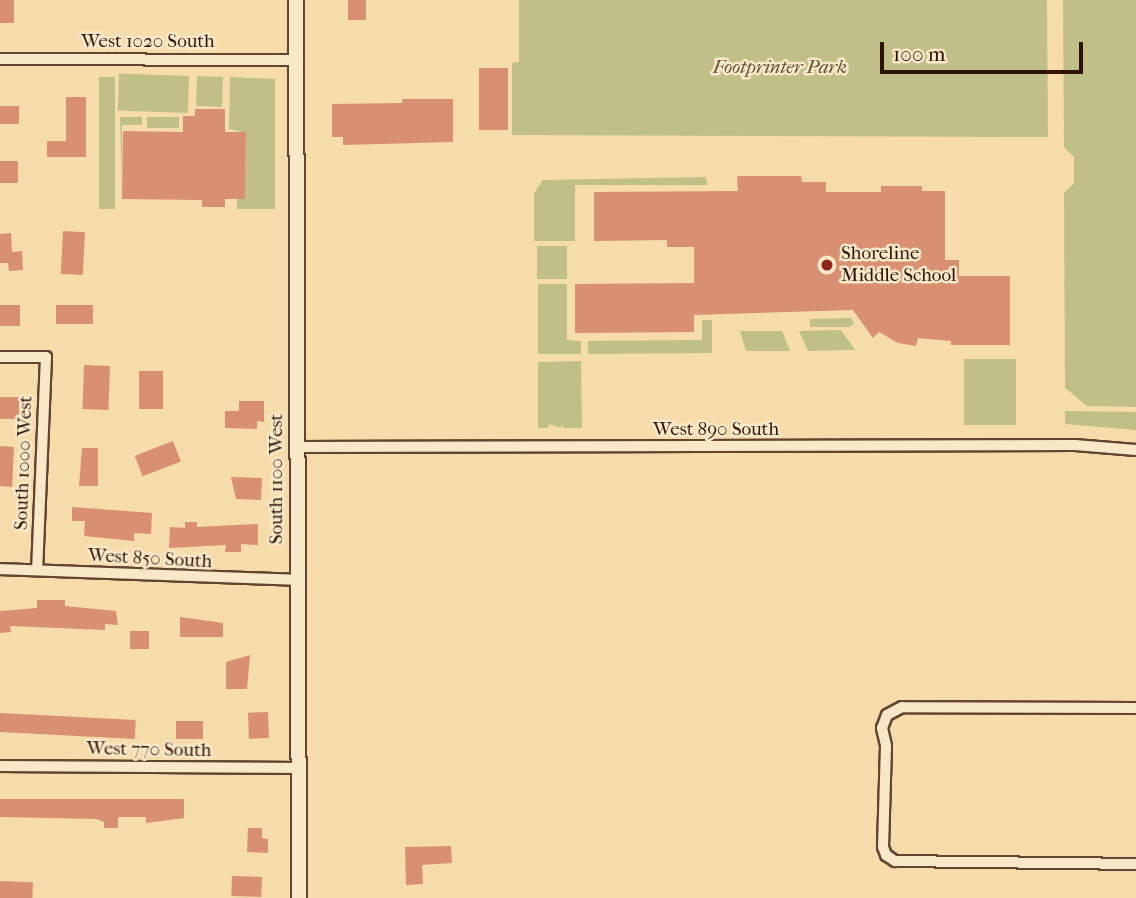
<!DOCTYPE html>
<html>
<head>
<meta charset="utf-8">
<style>
	body { margin:0 }
	#map { position:relative; width:1136px; height:898px; overflow:hidden; background:#f6dbab; font-family:"IM FELL French Canon",serif }
	div>[style] { position:absolute }
	[style*='--x'] { left:calc(var(--x)*1px); top:calc(var(--y)*1px); width:calc(var(--w)*1px); rotate:calc(var(--a)*1deg) }
	.green>* { inset:0; background:#c0bf87; transform-origin:0 0 }
	.building>* { inset:0; background:#d98f71; transform-origin:0 0 }
	.roads { filter:drop-shadow(2px 0 #62442f) drop-shadow(-2px 0 #62442f) drop-shadow(0 2px #62442f) drop-shadow(0 -2px #62442f) }
	.minor>* { height:10px; margin:-5px; padding:0 5px; transform-origin:5px; border-radius:5px; background:#f9e8c8 }
	.tertiary>* { height:14px; margin:-7px; padding:0 7px; transform-origin:7px; border-radius:7px; background:#f9e8c8 }
	.dots>* { width:19px; height:19px; translate:-50% -50%; box-sizing:border-box; border:4px solid #f9e8c8; border-radius:50% }
	span { translate:-50% -50%; white-space:nowrap; text-align:center; line-height:1.15; -webkit-text-stroke:5px #f9e8c8; paint-order:stroke }
	.street-label { font-size:19px; color:#301106 }
	.park-label { font-size:19px; color:#624e33; font-style:italic }
	.poi-label { font-size:19px; color:#301106 }
	.left { translate:0 -50%; text-align:left }
	.scale { position:absolute; left:880px; top:42px; width:203px; height:32px; box-sizing:border-box; border:4px solid #301106; border-top:0; padding-left:9px; font-size:21px; line-height:24px; white-space:nowrap; color:#301106; -webkit-text-stroke:5px #f9e8c8; paint-order:stroke }
</style>
</head>
<body>
<div id="map">
	<div class="green">
		<div style="clip-path:polygon(519px 0,1047px 0,1048px 137px,512px 135px,512px 63px,519px 62px)"></div>
		<div style="clip-path:polygon(1063px 0,1136px 0,1136px 407px,1087px 406px,1065px 388px,1064px 193px,1074px 183px,1074px 157px,1064px 147px)"></div>
		<div style="left:189px;top:76px;width:37px;height:70px;rotate:92deg"></div>
		<div style="left:197px;top:76px;width:26px;height:30px;rotate:2deg"></div>
		<div style="left:99px;top:77px;width:16px;height:132px"></div>
		<div style="clip-path:polygon(230px 77px,275px 79px,275px 209px,237px 209px,237px 199px,245px 199px,246px 133px,229px 129px)"></div>
		<div style="clip-path:polygon(120px 117px,142px 117px,142px 125px,122px 125px,122px 185px)"></div>
		<div style="left:147px;top:117px;width:32px;height:11px"></div>
		<div style="clip-path:polygon(706px 177px,707px 185px,575px 185px,575px 241px,534px 241px,534px 193px,543px 180px)"></div>
		<div style="left:537px;top:246px;width:30px;height:33px"></div>
		<div style="clip-path:polygon(538px 284px,567px 284px,567px 340px,581px 341px,581px 354px,538px 354px)"></div>
		<div style="clip-path:polygon(851px 318px,854px 324px,849px 327px,810px 327px,810px 319px)"></div>
		<div style="clip-path:polygon(702px 320px,712px 320px,712px 353px,588px 354px,588px 341px,702px 340px)"></div>
		<div style="clip-path:polygon(841px 330px,855px 350px,808px 351px,799px 331px)"></div>
		<div style="clip-path:polygon(740px 331px,782px 331px,790px 351px,746px 351px)"></div>
		<div style="left:964px;top:359px;width:52px;height:66px"></div>
		<div style="clip-path:polygon(581px 361px,582px 428px,564px 428px,561px 424px,561px 428px,549px 424px,548px 428px,538px 428px,538px 362px)"></div>
		<div style="clip-path:polygon(1065px 411px,1136px 412px,1136px 430px,1065px 424px)"></div>
	</div>
	<div class="building">
		<div style="left:0;top:0;width:14px;height:23px"></div>
		<div style="left:348px;top:0;width:18px;height:20px"></div>
		<div style="left:479px;top:68px;width:29px;height:62px"></div>
		<div style="clip-path:polygon(66px 97px,86px 97px,86px 157px,47px 157px,47px 141px,66px 141px)"></div>
		<div style="clip-path:polygon(402px 99px,453px 99px,453px 142px,343px 145px,343px 137px,332px 137px,332px 104px,402px 103px)"></div>
		<div style="left:0;top:106px;width:19px;height:18px"></div>
		<div style="clip-path:polygon(195px 109px,225px 109px,225px 132px,246px 132px,245px 199px,225px 199px,225px 207px,202px 207px,202px 200px,122px 199px,123px 131px,183px 132px,183px 116px,195px 116px)"></div>
		<div style="left:0;top:161px;width:18px;height:22px"></div>
		<div style="clip-path:polygon(737px 176px,801px 176px,802px 182px,826px 182px,826px 192px,881px 192px,881px 186px,922px 186px,922px 191px,945px 191px,945px 260px,959px 260px,959px 276px,1010px 276px,1010px 345px,951px 345px,951px 341px,918px 338px,916px 346px,898px 343px,879px 332px,873px 338px,853px 310px,694px 315px,694px 332px,575px 333px,575px 284px,694px 283px,694px 247px,667px 247px,667px 240px,594px 241px,594px 192px,738px 191px)"></div>
		<div style="left:63px;top:231px;width:22px;height:43px;rotate:3deg"></div>
		<div style="clip-path:polygon(11px 233px,12px 252px,22px 251px,23px 270px,9px 271px,8px 263px,0 263px,0 234px)"></div>
		<div style="left:0;top:305px;width:20px;height:21px"></div>
		<div style="left:93px;top:305px;width:19px;height:37px;rotate:90deg"></div>
		<div style="left:84px;top:365px;width:26px;height:44px;rotate:2deg"></div>
		<div style="left:139px;top:371px;width:24px;height:38px"></div>
		<div style="left:0;top:397px;width:19px;height:22px"></div>
		<div style="clip-path:polygon(239px 401px,264px 401px,264px 422px,257px 421px,257px 429px,225px 428px,225px 411px,239px 411px)"></div>
		<div style="left:173px;top:441px;width:22px;height:41px;rotate:69deg"></div>
		<div style="clip-path:polygon(0 446px,14px 447px,12px 487px,0 486px)"></div>
		<div style="clip-path:polygon(82px 448px,98px 448px,98px 486px,79px 486px)"></div>
		<div style="clip-path:polygon(231px 477px,262px 478px,261px 500px,236px 499px)"></div>
		<div style="clip-path:polygon(72px 507px,152px 513px,151px 534px,134px 533px,134px 541px,84px 536px,85px 521px,72px 521px)"></div>
		<div style="clip-path:polygon(185px 522px,197px 522px,197px 527px,258px 524px,258px 545px,241px 544px,241px 552px,225px 552px,226px 545px,169px 548px,170px 527px,185px 528px)"></div>
		<div style="clip-path:polygon(37px 600px,65px 600px,65px 606px,116px 611px,118px 625px,105px 624px,105px 630px,10px 626px,11px 632px,0 633px,0 611px,37px 608px)"></div>
		<div style="clip-path:polygon(180px 617px,223px 623px,223px 637px,180px 637px)"></div>
		<div style="left:130px;top:631px;width:19px;height:18px"></div>
		<div style="clip-path:polygon(250px 655px,247px 689px,226px 689px,226px 662px)"></div>
		<div style="left:268px;top:712px;width:26px;height:20px;rotate:88deg"></div>
		<div style="left:0;top:713px;width:136px;height:19px;rotate:3deg"></div>
		<div style="left:176px;top:721px;width:27px;height:18px"></div>
		<div style="clip-path:polygon(0 799px,184px 799px,184px 818px,146px 823px,146px 817px,118px 817px,118px 828px,104px 828px,104px 822px,96px 819px,0 817px)"></div>
		<div style="clip-path:polygon(248px 828px,262px 828px,262px 838px,268px 839px,268px 853px,247px 852px)"></div>
		<div style="clip-path:polygon(451px 846px,452px 863px,422px 865px,423px 884px,406px 885px,405px 847px)"></div>
		<div style="left:232px;top:876px;width:30px;height:20px;rotate:2deg"></div>
		<div style="left:0;top:881px;width:33px;height:17px;rotate:2deg"></div>
	</div>
	<div class="roads">
		<div class="minor">
			<div style="--x:0;--y:59;--w:296;--a:0.2"></div>
			<div style="--x:0;--y:357;--w:46;--a:0"></div>
			<div style="--x:46;--y:357;--w:212;--a:92.4"></div>
			<div style="--x:296;--y:447;--w:779;--a:-0.15"></div>
			<div style="--x:1075;--y:445;--w:61;--a:4.7"></div>
			<div style="--x:0;--y:569;--w:297;--a:2.1"></div>
			<div style="--x:1136;--y:708;--w:234;--a:-179.8"></div>
			<div style="--x:902;--y:707;--w:17;--a:152"></div>
			<div style="--x:887;--y:715;--w:14;--a:111"></div>
			<div style="--x:882;--y:728;--w:18;--a:77"></div>
			<div style="--x:886;--y:746;--w:101;--a:91.7"></div>
			<div style="--x:883;--y:847;--w:9;--a:69"></div>
			<div style="--x:886;--y:855;--w:11;--a:34"></div>
			<div style="--x:895;--y:861;--w:241;--a:0.7"></div>
			<div style="--x:0;--y:766;--w:298;--a:0.4"></div>
		</div>
		<div class="tertiary">
			<div style="--x:296;--y:0;--w:898;--a:89.81"></div>
		</div>
	</div>
	<div class="dots">
		<div style="left:827px;top:265px;background:#8f2418"></div>
	</div>
	<div class="street-label">
		<span style="left:148px;top:42px">West 1020 South</span>
		<span style="left:716px;top:430px">West 890 South</span>
		<span style="left:24px;top:463px;rotate:-88deg">South 1000 West</span>
		<span style="left:277px;top:479px;rotate:-90deg">South 1100 West</span>
		<span style="left:150px;top:559px;rotate:3deg">West 850 South</span>
		<span style="left:149px;top:750px;rotate:1deg">West 770 South</span>
	</div>
	<div class="park-label">
		<span style="left:780px;top:68px">Footprinter Park</span>
	</div>
	<div class="poi-label">
		<span class="left" style="left:841px;top:265px">Shoreline<br>Middle School</span>
	</div>
	<div class="scale">100 m</div>
</div>
</body>
</html>
